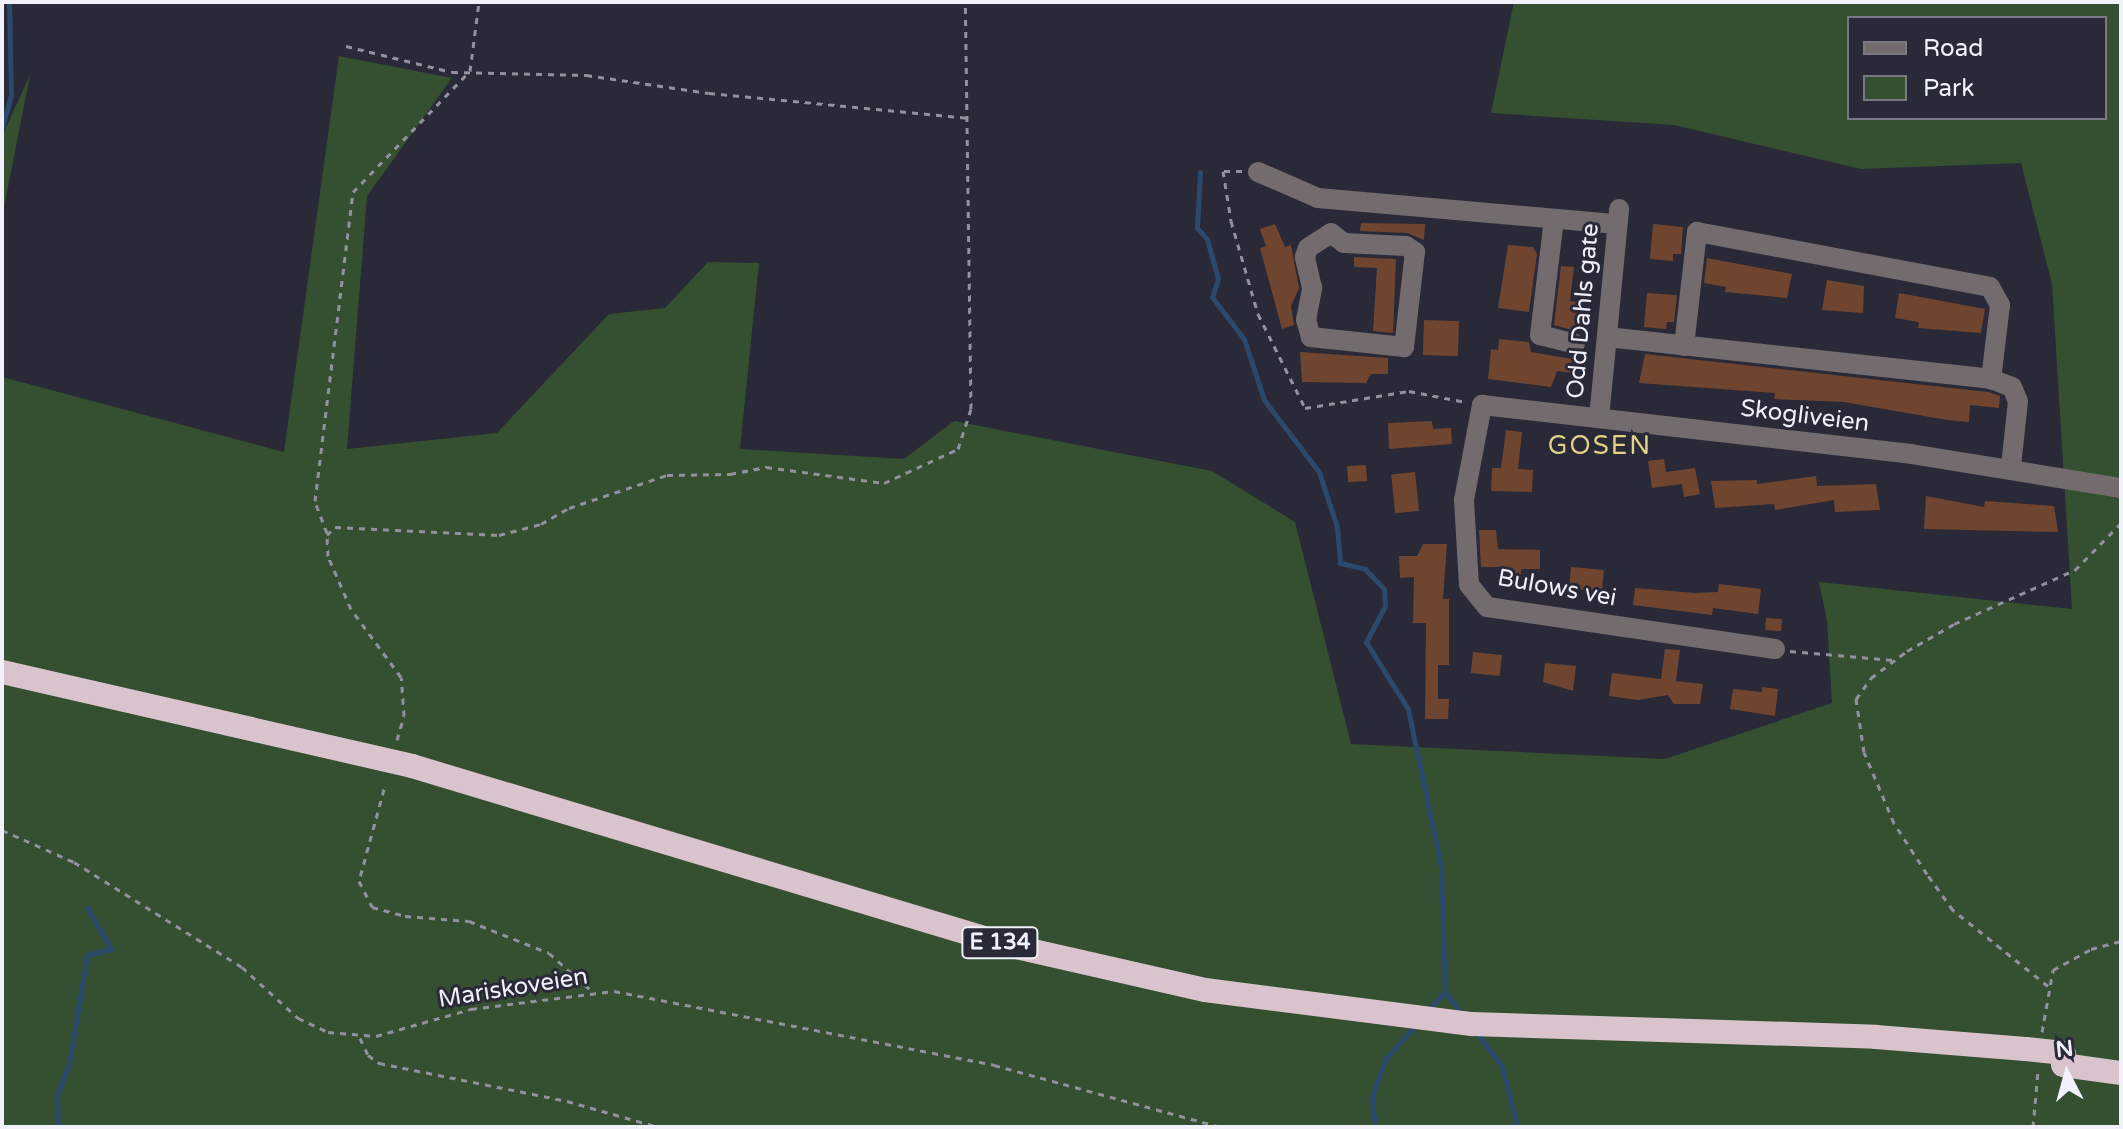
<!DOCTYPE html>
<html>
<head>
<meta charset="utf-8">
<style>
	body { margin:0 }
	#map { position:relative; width:2123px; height:1129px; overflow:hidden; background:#292937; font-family:"Varela Round",sans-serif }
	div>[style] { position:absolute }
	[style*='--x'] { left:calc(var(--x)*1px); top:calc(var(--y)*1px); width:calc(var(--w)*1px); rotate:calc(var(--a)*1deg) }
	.green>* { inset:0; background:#345030 }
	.stream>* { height:5px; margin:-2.5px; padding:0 2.5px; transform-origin:2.5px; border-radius:2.5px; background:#2b496c }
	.building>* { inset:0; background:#70452f; transform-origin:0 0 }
	.path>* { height:3px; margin-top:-1.5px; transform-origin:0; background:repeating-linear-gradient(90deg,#91929d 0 6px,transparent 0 12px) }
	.minor>* { height:20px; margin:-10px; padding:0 10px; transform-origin:10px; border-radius:10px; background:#736b6e }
	.highway>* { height:24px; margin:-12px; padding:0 12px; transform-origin:12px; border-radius:12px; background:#d9c4cd }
	.highway-bridge>* { height:24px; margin:-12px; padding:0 12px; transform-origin:12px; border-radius:12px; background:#d9c4cd }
	span { translate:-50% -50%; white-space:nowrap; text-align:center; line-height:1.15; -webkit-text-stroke:6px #292937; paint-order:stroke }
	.shield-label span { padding:2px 6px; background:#292937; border:2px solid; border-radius:6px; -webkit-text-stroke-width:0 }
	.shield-label { font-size:22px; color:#f0f1fb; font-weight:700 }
	.street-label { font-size:24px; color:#f0f1fb }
	.neighbourhood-label { font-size:26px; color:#e1d385; letter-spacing:2px }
	.frame { position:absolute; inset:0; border:4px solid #f0f1fb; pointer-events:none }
	.legend { position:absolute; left:1847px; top:16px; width:260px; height:104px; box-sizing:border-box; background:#292937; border:2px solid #797985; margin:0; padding:10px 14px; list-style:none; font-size:24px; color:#f0f1fb }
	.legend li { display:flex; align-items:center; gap:16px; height:40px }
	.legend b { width:40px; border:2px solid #797985 }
	.north { position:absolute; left:2027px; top:1033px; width:80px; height:80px; -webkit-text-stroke:6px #292937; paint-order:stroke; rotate:354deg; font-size:22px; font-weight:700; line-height:32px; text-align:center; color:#f0f1fb }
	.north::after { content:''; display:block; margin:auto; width:28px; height:36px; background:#f0f1fb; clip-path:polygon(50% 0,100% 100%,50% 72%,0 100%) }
</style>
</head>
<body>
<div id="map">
	<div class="green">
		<div style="clip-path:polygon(evenodd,1514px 2px,2121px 2px,2121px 1127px,2px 1127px,2px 377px,284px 452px,339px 56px,452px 78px,367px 196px,347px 449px,497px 433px,609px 314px,665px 308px,708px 262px,759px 263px,740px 449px,904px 459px,954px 421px,1212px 471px,1295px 522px,1351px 744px,1665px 759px,1832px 703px,1827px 621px,1819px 582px,2072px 609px,2052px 284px,2021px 163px,1861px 169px,1674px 125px,1491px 113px,1514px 2px,1849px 18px,2105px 18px,2105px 118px,1849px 118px,1849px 18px)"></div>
		<div style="clip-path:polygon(30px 75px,2px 218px,2px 136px)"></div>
	</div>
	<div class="stream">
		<div style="--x:2;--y:127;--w:33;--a:-74"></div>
		<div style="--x:11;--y:95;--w:93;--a:-91.2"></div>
		<div style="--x:1200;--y:172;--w:56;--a:93.1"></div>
		<div style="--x:1197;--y:228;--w:15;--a:48"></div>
		<div style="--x:1207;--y:239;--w:41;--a:74.6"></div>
		<div style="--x:1218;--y:279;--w:19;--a:108"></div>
		<div style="--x:1212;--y:297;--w:53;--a:52.7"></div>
		<div style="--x:1244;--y:339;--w:64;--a:71.8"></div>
		<div style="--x:1264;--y:400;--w:91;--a:52.6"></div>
		<div style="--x:1319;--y:472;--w:58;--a:71.9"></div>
		<div style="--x:1337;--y:527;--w:36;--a:85"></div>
		<div style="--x:1340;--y:563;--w:26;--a:13"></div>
		<div style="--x:1365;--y:569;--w:28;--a:46"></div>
		<div style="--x:1384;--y:589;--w:17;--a:87"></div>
		<div style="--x:1385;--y:606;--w:41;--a:117.8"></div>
		<div style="--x:1366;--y:642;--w:79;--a:57.9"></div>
		<div style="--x:1408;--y:709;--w:161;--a:78.2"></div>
		<div style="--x:1441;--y:867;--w:125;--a:88.2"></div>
		<div style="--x:1445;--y:992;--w:23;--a:133"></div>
		<div style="--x:1445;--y:992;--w:28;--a:52"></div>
		<div style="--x:1475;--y:1031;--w:44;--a:52.4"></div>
		<div style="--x:1502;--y:1066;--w:63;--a:76.2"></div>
		<div style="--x:58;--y:1127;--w:33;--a:-92"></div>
		<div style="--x:57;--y:1094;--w:32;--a:-68"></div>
		<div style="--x:69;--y:1064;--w:110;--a:-80.6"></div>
		<div style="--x:87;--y:955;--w:25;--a:-14"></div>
		<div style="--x:111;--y:949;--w:48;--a:-120.3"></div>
		<div style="--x:1375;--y:1127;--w:31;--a:-96"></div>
		<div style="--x:1372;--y:1096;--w:40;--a:-69.8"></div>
		<div style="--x:1386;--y:1058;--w:43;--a:-47.8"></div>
	</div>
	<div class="building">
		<div style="clip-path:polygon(1361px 223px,1425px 224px,1424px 240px,1407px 233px,1360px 231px)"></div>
		<div style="clip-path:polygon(1275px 224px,1285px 247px,1291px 245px,1299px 288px,1291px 306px,1294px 325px,1282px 329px,1260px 248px,1266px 246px,1260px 229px)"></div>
		<div style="clip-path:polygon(1653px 224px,1683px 227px,1681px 254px,1673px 254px,1673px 261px,1650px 259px)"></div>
		<div style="clip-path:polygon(1508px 245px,1533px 247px,1537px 254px,1529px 312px,1498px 308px)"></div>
		<div style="clip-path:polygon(1354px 257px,1396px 259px,1393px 333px,1373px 331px,1377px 268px,1354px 267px)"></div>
		<div style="clip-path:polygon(1707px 258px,1792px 274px,1787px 298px,1725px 292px,1726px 287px,1704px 283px)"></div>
		<div style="clip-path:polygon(1561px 266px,1574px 267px,1570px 301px,1584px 303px,1580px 332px,1554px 325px)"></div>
		<div style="clip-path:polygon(1827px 280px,1864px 286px,1863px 313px,1822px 310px)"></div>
		<div style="clip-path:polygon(1647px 293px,1677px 295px,1674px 322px,1667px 322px,1666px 329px,1644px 327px)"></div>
		<div style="clip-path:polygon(1899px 293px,1985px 309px,1981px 333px,1918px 328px,1919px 322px,1895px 318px)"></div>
		<div style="left:1424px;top:320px;width:35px;height:35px;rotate:2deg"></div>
		<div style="clip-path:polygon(1499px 339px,1529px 342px,1531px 352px,1572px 359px,1571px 373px,1557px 371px,1551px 387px,1488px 379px,1491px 349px,1498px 350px)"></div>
		<div style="clip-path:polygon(1300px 352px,1388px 358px,1388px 374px,1371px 374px,1366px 383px,1302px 382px)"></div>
		<div style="clip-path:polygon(1645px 354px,1988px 392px,2000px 396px,1999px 408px,1970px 405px,1969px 422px,1947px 420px,1844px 402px,1774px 399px,1775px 393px,1639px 383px)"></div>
		<div style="clip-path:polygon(1432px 421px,1433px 429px,1451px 428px,1452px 444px,1389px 449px,1388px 423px)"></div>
		<div style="clip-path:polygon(1506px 430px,1522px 432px,1518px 469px,1533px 470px,1532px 492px,1491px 491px,1492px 468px,1501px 468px)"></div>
		<div style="clip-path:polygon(1664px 459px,1666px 472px,1695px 468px,1700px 494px,1684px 497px,1682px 484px,1652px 488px,1648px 461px)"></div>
		<div style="left:1366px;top:465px;width:16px;height:19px;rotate:86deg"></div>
		<div style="left:1415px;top:472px;width:39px;height:24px;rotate:84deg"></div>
		<div style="clip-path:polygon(1816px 476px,1817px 486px,1876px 484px,1880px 510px,1835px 512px,1834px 500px,1775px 510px,1774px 504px,1715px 508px,1711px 481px,1757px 480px,1757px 484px)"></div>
		<div style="clip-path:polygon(1926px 496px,1984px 507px,1985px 501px,2054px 506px,2058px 532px,1924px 529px)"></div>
		<div style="clip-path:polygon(1479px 530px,1496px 530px,1498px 549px,1540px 550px,1540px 569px,1521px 569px,1521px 580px,1501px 581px,1501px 567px,1481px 567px)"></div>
		<div style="clip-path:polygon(1423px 544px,1447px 544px,1443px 599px,1449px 599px,1449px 665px,1438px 665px,1438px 699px,1449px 699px,1448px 719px,1425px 719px,1426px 623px,1413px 623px,1414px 577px,1400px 578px,1399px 556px,1417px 556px)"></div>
		<div style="left:1571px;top:567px;width:33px;height:22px;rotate:5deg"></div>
		<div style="clip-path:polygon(1719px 584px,1761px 589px,1758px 614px,1713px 608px,1712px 615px,1633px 605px,1635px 588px,1695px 593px,1718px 592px)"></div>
		<div style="left:1766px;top:618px;width:16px;height:12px;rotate:4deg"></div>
		<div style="clip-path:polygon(1665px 649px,1680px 650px,1676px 681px,1703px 684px,1700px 704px,1674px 704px,1668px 695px,1638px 700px,1609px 696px,1612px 673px,1661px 679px)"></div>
		<div style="left:1473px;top:652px;width:29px;height:21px;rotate:6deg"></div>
		<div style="clip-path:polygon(1545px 663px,1576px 666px,1573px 691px,1543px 682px)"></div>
		<div style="clip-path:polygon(1762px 687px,1778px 689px,1775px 716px,1730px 709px,1733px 689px,1762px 692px)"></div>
	</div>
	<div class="path">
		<div style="--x:346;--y:46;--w:109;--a:13.8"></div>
		<div style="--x:452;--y:72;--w:134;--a:1.3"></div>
		<div style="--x:586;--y:75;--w:124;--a:8.3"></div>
		<div style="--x:709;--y:93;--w:259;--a:5.5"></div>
		<div style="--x:1242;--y:171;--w:19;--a:180"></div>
		<div style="--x:1223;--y:171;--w:51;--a:80.9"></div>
		<div style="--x:1231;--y:221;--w:97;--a:73.8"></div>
		<div style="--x:1258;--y:314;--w:105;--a:63.4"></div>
		<div style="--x:1305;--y:408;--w:105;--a:-9.3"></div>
		<div style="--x:1409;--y:391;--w:58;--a:10.9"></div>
		<div style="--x:327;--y:533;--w:34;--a:-111"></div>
		<div style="--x:315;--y:501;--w:311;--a:-83"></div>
		<div style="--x:353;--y:192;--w:168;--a:-46"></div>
		<div style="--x:470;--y:71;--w:70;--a:-82.6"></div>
		<div style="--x:1790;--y:651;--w:104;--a:4.9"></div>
		<div style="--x:397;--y:740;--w:25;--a:-74"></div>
		<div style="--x:404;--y:716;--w:39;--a:-94"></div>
		<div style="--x:401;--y:677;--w:84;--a:-126.3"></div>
		<div style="--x:351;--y:609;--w:58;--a:-113.5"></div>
		<div style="--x:328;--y:556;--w:21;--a:-93"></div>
		<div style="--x:327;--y:535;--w:11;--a:-45"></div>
		<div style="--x:335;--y:527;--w:164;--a:2.8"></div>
		<div style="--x:499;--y:535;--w:43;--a:-14.7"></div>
		<div style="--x:541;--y:524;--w:32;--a:-30"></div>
		<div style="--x:569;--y:508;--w:103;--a:-18.6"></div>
		<div style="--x:667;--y:475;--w:63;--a:-0.9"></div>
		<div style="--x:730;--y:474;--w:37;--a:-11"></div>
		<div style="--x:766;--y:467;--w:119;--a:7.7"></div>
		<div style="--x:884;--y:483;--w:81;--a:-24.7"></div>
		<div style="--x:958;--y:449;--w:42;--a:-72"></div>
		<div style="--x:971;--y:409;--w:407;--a:-90.8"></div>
		<div style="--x:384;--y:789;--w:95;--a:105.2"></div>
		<div style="--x:359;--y:881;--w:29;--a:63"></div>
		<div style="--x:372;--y:907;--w:34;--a:15"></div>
		<div style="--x:405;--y:916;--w:64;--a:4.5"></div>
		<div style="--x:469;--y:921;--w:86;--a:21.8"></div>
		<div style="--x:549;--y:953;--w:57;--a:41.5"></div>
		<div style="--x:2;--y:830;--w:79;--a:24"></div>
		<div style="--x:74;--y:862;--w:198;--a:32"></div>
		<div style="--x:242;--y:967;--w:76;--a:42.3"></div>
		<div style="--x:298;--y:1018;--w:33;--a:25"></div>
		<div style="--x:328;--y:1032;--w:48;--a:4.8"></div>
		<div style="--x:376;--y:1036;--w:99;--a:-15.9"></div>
		<div style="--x:471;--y:1009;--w:144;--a:-7.2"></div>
		<div style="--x:614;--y:991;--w:387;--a:11"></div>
		<div style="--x:994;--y:1065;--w:235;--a:15.3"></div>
		<div style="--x:2048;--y:986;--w:122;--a:-141.3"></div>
		<div style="--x:1953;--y:910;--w:44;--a:-125.8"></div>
		<div style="--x:1927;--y:874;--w:61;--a:-122.9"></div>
		<div style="--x:1894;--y:823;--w:77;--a:-112.9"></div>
		<div style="--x:1864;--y:752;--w:54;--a:-98.6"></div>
		<div style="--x:1856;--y:699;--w:26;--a:-54"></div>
		<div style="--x:1871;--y:678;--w:45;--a:-36.9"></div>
		<div style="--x:1907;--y:651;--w:54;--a:-29.9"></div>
		<div style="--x:1954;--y:624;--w:133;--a:-24.1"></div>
		<div style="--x:2075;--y:570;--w:66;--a:-45.6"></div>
		<div style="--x:2042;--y:1032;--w:63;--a:-79.9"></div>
		<div style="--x:2053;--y:970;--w:43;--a:-28.9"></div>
		<div style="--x:2091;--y:949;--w:31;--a:-15"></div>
		<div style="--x:360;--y:1038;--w:19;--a:65"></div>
		<div style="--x:368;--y:1055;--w:14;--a:36"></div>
		<div style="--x:379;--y:1063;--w:192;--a:11.4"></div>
		<div style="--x:567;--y:1101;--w:95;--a:15.9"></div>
		<div style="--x:2033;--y:1127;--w:56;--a:-84.9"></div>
	</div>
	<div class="minor">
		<div style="--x:1258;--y:172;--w:65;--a:23.4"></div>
		<div style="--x:1318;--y:198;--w:300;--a:5"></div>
		<div style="--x:1554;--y:219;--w:117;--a:96.9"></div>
		<div style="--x:1540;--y:335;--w:36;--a:14"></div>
		<div style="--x:1331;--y:233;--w:16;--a:38"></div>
		<div style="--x:1344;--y:243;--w:62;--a:2.8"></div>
		<div style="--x:1406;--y:246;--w:11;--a:34"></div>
		<div style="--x:1415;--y:252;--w:96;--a:96.6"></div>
		<div style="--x:1404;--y:347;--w:94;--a:-173.9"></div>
		<div style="--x:1311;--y:337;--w:18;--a:-106"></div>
		<div style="--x:1306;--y:320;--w:33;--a:-79"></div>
		<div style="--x:1312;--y:288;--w:32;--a:-103"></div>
		<div style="--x:1305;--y:257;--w:9;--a:-72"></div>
		<div style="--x:1308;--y:248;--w:27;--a:-33"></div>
		<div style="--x:1607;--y:337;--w:386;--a:6.2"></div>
		<div style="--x:1991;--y:379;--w:22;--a:21"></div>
		<div style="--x:2012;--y:387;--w:15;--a:67"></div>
		<div style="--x:2018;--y:401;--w:66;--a:96.1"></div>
		<div style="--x:1684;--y:346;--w:115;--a:-83.5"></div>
		<div style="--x:1697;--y:232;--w:298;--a:10.6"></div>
		<div style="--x:1990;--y:287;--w:21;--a:61"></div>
		<div style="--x:2000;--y:305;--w:75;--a:96.9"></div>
		<div style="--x:1599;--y:418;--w:210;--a:-84.5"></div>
		<div style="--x:1775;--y:649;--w:291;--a:-171.7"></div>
		<div style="--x:1487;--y:607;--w:28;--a:-129"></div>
		<div style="--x:1469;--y:585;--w:85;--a:-93.4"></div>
		<div style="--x:1464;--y:500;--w:97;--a:-79.3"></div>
		<div style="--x:1482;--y:405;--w:432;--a:6.5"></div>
		<div style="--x:1911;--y:454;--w:213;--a:9.2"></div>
	</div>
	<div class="highway">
		<div style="--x:2;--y:672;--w:421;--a:12.9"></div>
		<div style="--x:412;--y:766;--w:621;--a:16.74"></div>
		<div style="--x:1007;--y:945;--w:203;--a:12.8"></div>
		<div style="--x:1205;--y:990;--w:269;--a:7.3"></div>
		<div style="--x:1472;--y:1024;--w:404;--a:1.8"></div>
		<div style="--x:1876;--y:1037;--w:150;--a:4.6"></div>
		<div style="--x:2063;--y:1065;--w:59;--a:7.9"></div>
	</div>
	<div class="highway-bridge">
		<div style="--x:2026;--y:1049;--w:38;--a:6"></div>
	</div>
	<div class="shield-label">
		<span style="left:1000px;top:943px">E 134</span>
	</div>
	<div class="street-label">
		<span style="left:1583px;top:311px;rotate:-85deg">Odd Dahls gate</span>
		<span style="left:1805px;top:416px;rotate:7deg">Skogliveien</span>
		<span style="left:1557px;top:588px;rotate:10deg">Bulows vei</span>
		<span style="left:513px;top:988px;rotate:-9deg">Mariskoveien</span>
	</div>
	<div class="neighbourhood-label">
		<span style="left:1600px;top:446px">GOSEN</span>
	</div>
	<div class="frame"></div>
	<ul class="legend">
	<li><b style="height:10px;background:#736b6e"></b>Road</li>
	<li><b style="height:22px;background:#345030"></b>Park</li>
	</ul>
	<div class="north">N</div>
</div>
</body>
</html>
